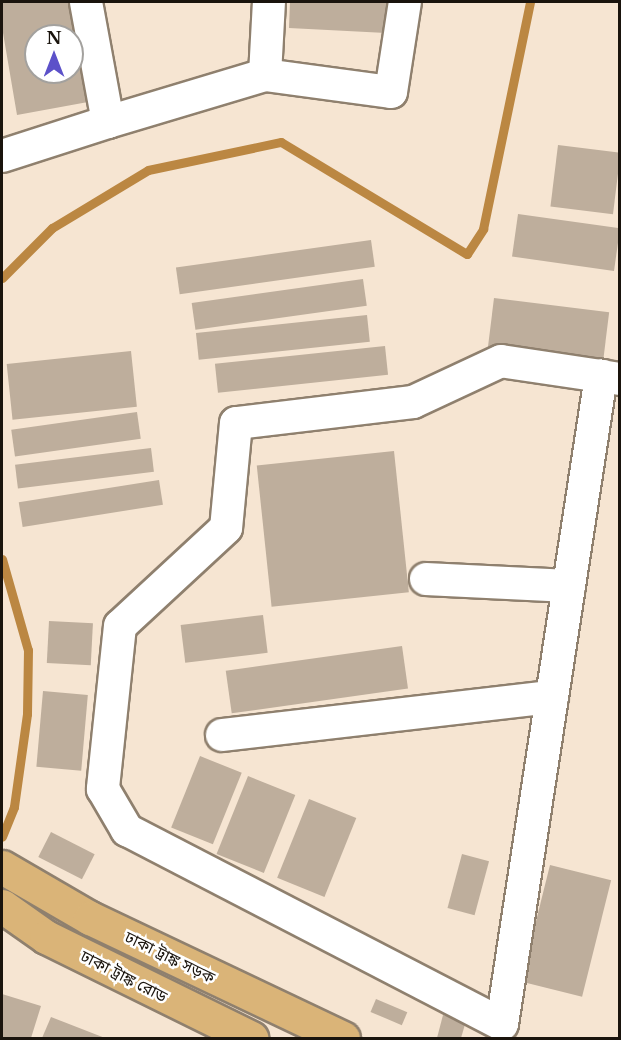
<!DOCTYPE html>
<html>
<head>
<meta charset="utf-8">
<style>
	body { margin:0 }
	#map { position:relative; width:621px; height:1040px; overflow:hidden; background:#f6e5d2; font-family:"Libre Baskerville","Noto Sans Bengali",serif }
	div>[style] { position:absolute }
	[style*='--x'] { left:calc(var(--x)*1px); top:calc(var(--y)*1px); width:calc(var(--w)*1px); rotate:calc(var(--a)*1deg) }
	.stream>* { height:9px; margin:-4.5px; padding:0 4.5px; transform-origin:4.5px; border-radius:4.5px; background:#bb8742 }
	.building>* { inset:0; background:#beae9c; transform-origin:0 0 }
	.roads { filter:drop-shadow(2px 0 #8f806e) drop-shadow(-2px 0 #8f806e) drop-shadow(0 2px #8f806e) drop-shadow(0 -2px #8f806e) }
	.minor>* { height:32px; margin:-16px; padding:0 16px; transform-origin:16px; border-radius:16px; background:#fff }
	.major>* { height:33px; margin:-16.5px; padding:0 16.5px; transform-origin:16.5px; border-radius:16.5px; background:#dab478 }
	span { translate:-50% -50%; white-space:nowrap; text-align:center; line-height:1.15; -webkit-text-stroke:5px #fff; paint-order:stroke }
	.street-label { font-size:16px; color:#1a140d }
	.frame { position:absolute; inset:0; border:3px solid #1a140d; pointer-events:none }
	.north { position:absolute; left:24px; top:24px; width:60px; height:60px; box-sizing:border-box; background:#fff; border:2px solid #a3a19e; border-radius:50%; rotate:0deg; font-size:16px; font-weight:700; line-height:24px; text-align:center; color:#1a140d }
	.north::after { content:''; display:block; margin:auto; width:21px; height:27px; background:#5c51c9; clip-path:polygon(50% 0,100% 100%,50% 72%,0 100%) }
</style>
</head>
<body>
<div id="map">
	<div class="stream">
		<div style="--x:2;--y:278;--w:71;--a:-45"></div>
		<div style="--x:52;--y:228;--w:112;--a:-31.1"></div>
		<div style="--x:148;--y:170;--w:136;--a:-11.9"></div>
		<div style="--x:281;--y:142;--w:217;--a:31.1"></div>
		<div style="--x:467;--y:254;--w:30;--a:-57"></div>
		<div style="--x:483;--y:229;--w:232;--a:-78.3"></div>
		<div style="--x:2;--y:559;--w:95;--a:74.1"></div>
		<div style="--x:28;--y:650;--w:64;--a:90.9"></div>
		<div style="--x:27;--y:714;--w:94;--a:98"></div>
		<div style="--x:14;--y:807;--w:32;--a:112"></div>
	</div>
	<div class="building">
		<div style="clip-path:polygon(evenodd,2px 2px,70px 2px,88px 102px,17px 115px,2px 27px,2px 2px,36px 36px,72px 36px,72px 72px,36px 72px,36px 36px)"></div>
		<div style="clip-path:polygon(290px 2px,387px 2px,386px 33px,289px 28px)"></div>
		<div style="left:558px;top:145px;width:63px;height:62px;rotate:7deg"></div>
		<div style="left:518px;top:214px;width:103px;height:43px;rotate:8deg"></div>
		<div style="left:371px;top:240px;width:27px;height:197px;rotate:82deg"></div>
		<div style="left:363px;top:279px;width:27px;height:173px;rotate:82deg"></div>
		<div style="left:494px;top:298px;width:116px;height:51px;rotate:7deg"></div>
		<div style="left:367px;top:315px;width:27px;height:172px;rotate:84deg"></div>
		<div style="left:385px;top:346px;width:29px;height:171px;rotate:84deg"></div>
		<div style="left:131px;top:351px;width:56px;height:125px;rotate:84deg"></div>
		<div style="left:137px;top:412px;width:27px;height:127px;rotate:82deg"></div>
		<div style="left:151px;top:448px;width:24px;height:137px;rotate:83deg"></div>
		<div style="left:394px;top:451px;width:142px;height:138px;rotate:84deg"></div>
		<div style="left:159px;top:480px;width:25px;height:142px;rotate:81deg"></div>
		<div style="left:263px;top:615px;width:38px;height:83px;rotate:83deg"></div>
		<div style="left:49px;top:621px;width:44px;height:42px;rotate:3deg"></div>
		<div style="left:402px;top:646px;width:43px;height:178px;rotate:82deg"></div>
		<div style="left:43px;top:691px;width:45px;height:76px;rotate:5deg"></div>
		<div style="left:200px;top:756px;width:45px;height:77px;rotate:22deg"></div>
		<div style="left:248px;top:776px;width:51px;height:84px;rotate:22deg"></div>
		<div style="left:309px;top:799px;width:51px;height:85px;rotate:22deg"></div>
		<div style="left:51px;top:832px;width:49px;height:28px;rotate:27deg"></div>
		<div style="left:462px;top:854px;width:28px;height:56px;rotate:15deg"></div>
		<div style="left:550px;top:865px;width:63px;height:120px;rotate:14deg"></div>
		<div style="clip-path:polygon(2px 994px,41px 1006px,31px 1038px,2px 1038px)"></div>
		<div style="left:376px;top:999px;width:34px;height:14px;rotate:23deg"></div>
		<div style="clip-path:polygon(443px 1015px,466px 1021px,461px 1038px,437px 1038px)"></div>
		<div style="clip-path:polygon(51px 1017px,105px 1038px,42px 1038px)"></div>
	</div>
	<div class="roads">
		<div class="minor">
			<div style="--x:265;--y:75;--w:127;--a:7.7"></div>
			<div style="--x:391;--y:92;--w:91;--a:-81.2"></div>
			<div style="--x:108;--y:122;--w:164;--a:-16.7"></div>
			<div style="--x:265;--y:75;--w:73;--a:-86.9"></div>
			<div style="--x:2;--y:156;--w:111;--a:-17.8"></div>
			<div style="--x:108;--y:122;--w:122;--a:-100.4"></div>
			<div style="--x:601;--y:376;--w:101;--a:-171.5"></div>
			<div style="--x:501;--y:361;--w:97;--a:155"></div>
			<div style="--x:413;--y:402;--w:178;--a:173.2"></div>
			<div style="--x:236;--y:423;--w:105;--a:95.4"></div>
			<div style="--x:226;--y:528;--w:144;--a:137.2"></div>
			<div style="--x:120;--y:626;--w:164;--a:96"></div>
			<div style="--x:103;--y:789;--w:48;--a:59.7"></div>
			<div style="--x:127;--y:830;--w:422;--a:27.4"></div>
			<div style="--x:502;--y:1024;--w:656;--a:-81.31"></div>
			<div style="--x:601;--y:376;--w:19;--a:9"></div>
			<div style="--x:426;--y:579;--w:143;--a:2.8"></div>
			<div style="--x:222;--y:735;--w:332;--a:-6.6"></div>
		</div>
		<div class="major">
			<div style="--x:2;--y:867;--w:102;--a:30.1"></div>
			<div style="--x:90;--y:918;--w:280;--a:25.4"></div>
			<div style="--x:2;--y:906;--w:54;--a:35.2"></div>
			<div style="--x:46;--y:937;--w:229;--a:26.2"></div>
		</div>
	</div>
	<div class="street-label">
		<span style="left:170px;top:957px;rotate:26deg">ঢাকা ট্রাঙ্ক সড়ক</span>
		<span style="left:124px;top:976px;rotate:27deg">ঢাকা ট্রাঙ্ক রোড</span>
	</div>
	<div class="frame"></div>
	<div class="north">N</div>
</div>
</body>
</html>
